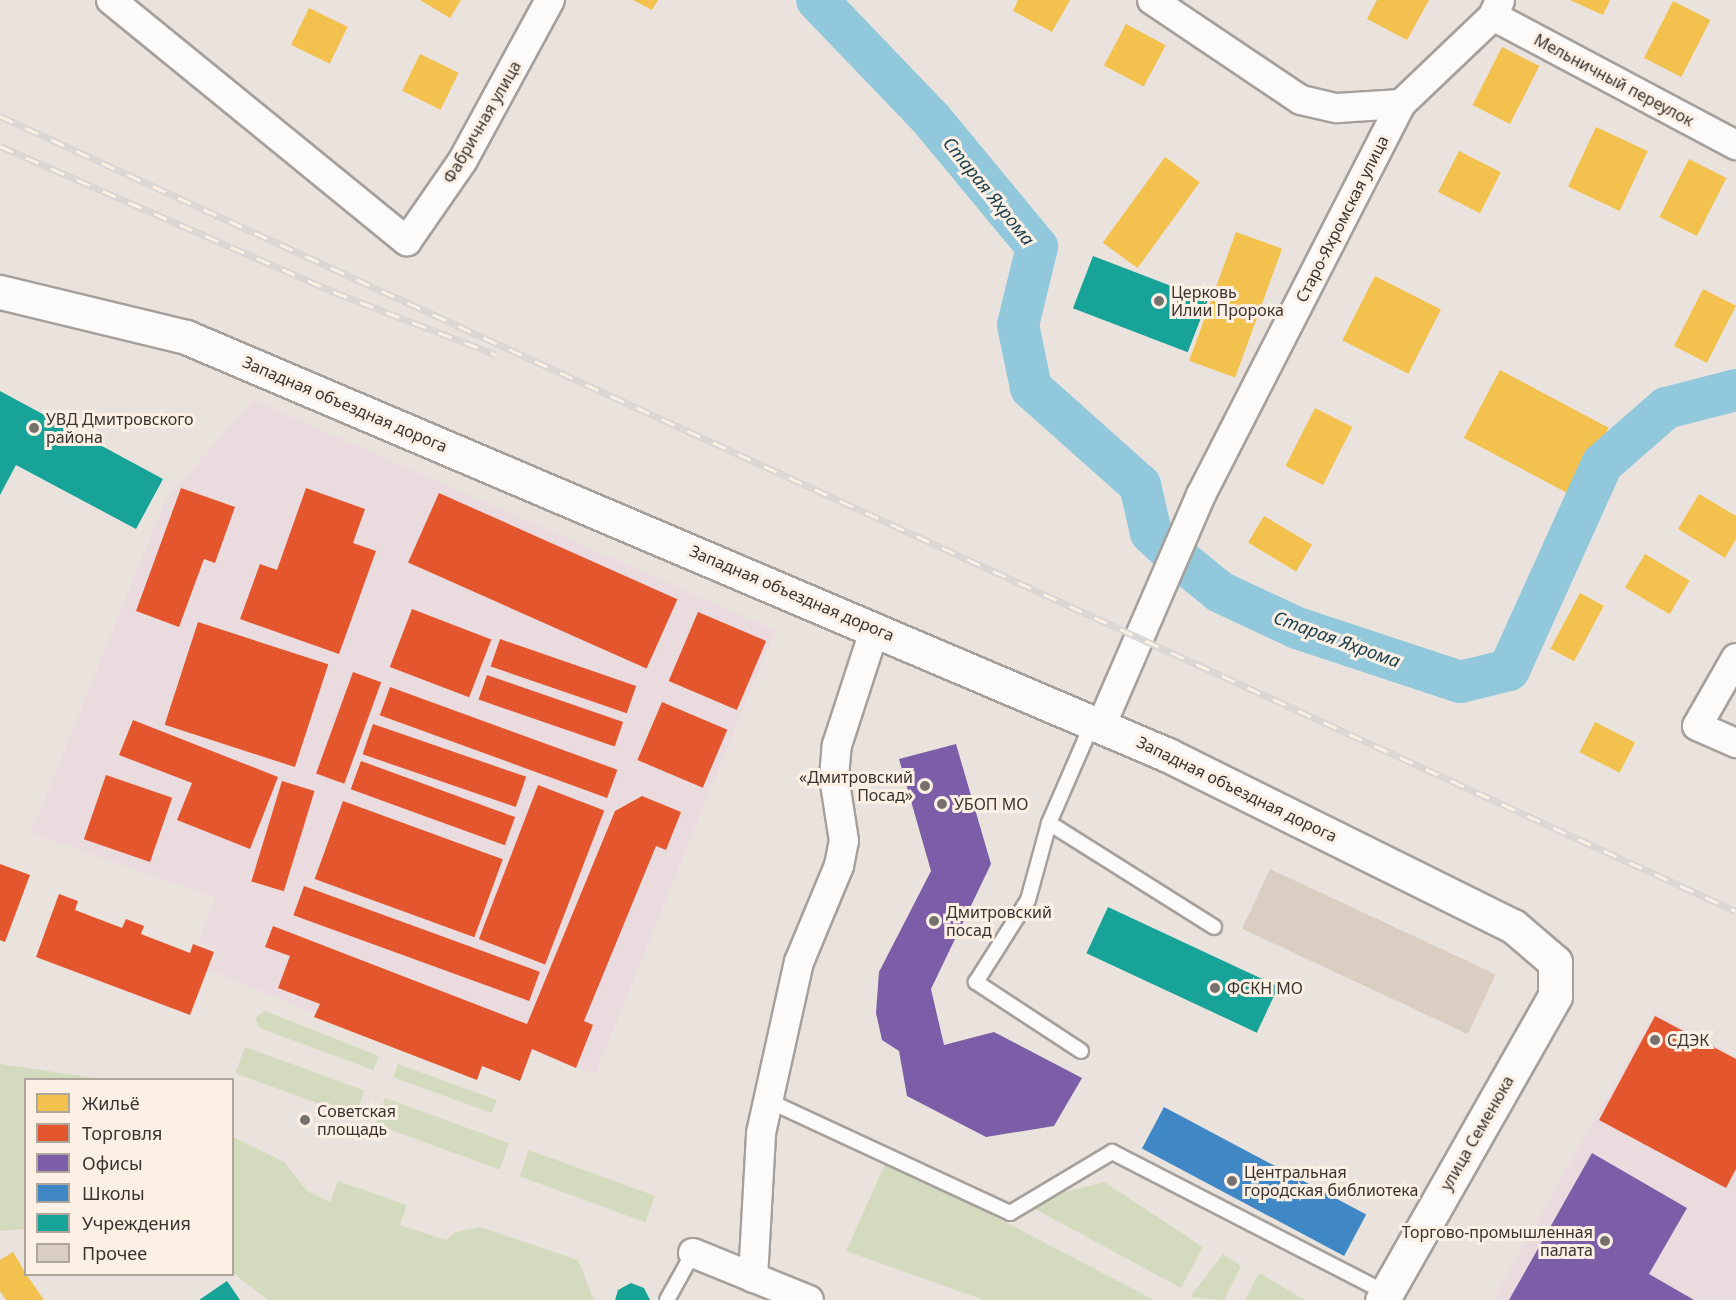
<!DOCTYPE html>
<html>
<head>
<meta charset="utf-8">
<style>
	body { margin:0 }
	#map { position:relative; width:1736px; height:1300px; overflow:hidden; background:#eae3dd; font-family:"Noto Sans",sans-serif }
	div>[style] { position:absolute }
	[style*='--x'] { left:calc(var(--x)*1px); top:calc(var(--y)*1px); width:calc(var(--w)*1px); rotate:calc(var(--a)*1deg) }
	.commercial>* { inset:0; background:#eadbdf }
	.green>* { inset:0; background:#d3dabd; transform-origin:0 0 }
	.homes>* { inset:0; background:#f2c14e; transform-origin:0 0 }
	.shops>* { inset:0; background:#e4572e; transform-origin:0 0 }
	.offices>* { inset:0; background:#7b5ea7 }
	.schools>* { inset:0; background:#3f88c5; transform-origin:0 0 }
	.public>* { inset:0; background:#17a398; transform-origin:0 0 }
	.river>* { height:42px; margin:-21px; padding:0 21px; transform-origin:21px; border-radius:21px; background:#92c8dc }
	.building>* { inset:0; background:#dacdc1; transform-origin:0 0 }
	.roads { filter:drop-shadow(2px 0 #a6a09c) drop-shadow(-2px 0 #a6a09c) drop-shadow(0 2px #a6a09c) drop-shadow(0 -2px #a6a09c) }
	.lane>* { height:14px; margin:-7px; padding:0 7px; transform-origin:7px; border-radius:7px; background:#fcfbfa }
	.street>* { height:28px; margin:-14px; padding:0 14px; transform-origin:14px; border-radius:14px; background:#fcfbfa }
	.secondary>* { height:33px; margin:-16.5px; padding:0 16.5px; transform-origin:16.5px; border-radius:16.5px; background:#fcfbfa }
	.rail>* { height:7px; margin-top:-3.5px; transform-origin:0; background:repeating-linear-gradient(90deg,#fcf0e5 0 14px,#d9d6d4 0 28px); box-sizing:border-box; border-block:2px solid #d9d6d4 }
	.dots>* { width:16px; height:16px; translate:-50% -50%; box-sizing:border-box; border:3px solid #fcf0e5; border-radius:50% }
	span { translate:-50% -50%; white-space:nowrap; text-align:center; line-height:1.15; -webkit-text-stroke:6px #fcf0e5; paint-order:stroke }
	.street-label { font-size:16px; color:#393430 }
	.poi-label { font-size:16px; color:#393430 }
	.left { translate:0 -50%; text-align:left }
	.right { translate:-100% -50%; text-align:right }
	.water-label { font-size:18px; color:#1c424f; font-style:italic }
	.legend { position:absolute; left:24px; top:1078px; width:210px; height:198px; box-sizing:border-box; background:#fcf0e5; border:2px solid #aea59d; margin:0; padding:8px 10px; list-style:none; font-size:18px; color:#393430 }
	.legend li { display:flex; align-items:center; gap:12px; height:30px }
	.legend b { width:30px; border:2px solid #aea59d }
</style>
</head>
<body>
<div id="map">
	<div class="commercial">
		<div style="clip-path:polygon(253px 400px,775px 630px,595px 1075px,533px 1049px,520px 1081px,482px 1066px,477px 1080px,207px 969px,220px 951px,198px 943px,216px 898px,31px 833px,165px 501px)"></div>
		<div style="clip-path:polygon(1655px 1011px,1736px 1057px,1736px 1300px,1493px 1300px)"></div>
	</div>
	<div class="green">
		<div style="clip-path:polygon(265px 1011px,379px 1056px,373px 1070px,260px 1028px,255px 1018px)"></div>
		<div style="left:245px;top:1047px;width:127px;height:28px;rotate:20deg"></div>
		<div style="clip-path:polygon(0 1064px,101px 1079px,26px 1080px,25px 1229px,0 1231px)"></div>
		<div style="left:398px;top:1064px;width:105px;height:14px;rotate:20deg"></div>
		<div style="left:385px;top:1098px;width:132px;height:28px;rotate:20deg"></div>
		<div style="clip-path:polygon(233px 1137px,284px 1162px,307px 1191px,330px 1202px,338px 1181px,407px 1205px,400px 1225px,446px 1240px,456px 1232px,480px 1227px,578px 1260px,594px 1300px,268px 1300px,233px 1273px)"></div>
		<div style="left:529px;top:1150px;width:134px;height:28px;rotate:20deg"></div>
		<div style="clip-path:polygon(887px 1160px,1154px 1300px,984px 1300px,846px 1251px)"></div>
		<div style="clip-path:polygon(1104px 1182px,1203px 1247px,1181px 1288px,1024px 1203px)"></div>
		<div style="clip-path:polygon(1223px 1254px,1241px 1266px,1224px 1300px,1190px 1297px)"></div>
		<div style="clip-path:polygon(1259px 1273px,1305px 1300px,1245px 1300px)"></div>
	</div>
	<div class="homes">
		<div style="clip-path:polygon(420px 0,461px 0,450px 18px)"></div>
		<div style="clip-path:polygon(633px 0,658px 0,652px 10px)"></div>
		<div style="clip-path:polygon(1018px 0,1070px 0,1052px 32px,1013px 11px)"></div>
		<div style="clip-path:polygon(1377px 0,1429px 0,1407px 40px,1367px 19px)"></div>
		<div style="clip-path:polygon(1570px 0,1610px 0,1603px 15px)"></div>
		<div style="left:1673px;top:1px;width:42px;height:64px;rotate:27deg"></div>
		<div style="left:309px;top:8px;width:43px;height:41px;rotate:26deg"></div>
		<div style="left:1126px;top:24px;width:45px;height:47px;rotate:28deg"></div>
		<div style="left:1502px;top:47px;width:42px;height:65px;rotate:27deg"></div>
		<div style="left:420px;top:54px;width:43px;height:41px;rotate:26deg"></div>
		<div style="left:1596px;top:127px;width:57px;height:66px;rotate:25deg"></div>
		<div style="left:1459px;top:151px;width:47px;height:46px;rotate:27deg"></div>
		<div style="left:1165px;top:157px;width:43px;height:106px;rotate:36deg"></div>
		<div style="left:1689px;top:159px;width:42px;height:65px;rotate:27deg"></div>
		<div style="left:1236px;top:232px;width:49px;height:137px;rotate:20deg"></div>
		<div style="left:1375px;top:276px;width:74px;height:72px;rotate:27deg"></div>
		<div style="left:1703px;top:289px;width:37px;height:64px;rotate:27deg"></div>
		<div style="left:1500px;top:370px;width:123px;height:77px;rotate:28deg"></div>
		<div style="left:1315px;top:408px;width:42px;height:65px;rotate:27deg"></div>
		<div style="clip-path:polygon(1699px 494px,1736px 516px,1736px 539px,1725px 558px,1678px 529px)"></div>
		<div style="left:1264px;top:516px;width:56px;height:31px;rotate:31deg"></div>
		<div style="left:1645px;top:554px;width:52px;height:39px;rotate:31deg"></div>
		<div style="left:1580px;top:593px;width:27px;height:63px;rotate:28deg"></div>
		<div style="left:1595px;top:722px;width:45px;height:34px;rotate:27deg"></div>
		<div style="clip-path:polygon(13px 1252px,26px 1274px,44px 1300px,6px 1300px,0 1291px,0 1260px)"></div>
	</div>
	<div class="shops">
		<div style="clip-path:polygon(181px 488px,235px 507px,215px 563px,204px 559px,179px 627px,136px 611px)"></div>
		<div style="clip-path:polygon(306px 488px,365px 509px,353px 543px,376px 551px,339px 654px,240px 619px,260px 564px,277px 570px)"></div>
		<div style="left:439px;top:493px;width:261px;height:76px;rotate:24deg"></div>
		<div style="left:412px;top:609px;width:85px;height:62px;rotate:21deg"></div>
		<div style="left:698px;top:612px;width:74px;height:75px;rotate:23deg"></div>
		<div style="left:198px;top:622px;width:137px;height:108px;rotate:18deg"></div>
		<div style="left:500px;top:639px;width:144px;height:29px;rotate:19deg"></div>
		<div style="left:353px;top:672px;width:30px;height:108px;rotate:20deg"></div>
		<div style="left:487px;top:675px;width:144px;height:26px;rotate:19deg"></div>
		<div style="left:390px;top:687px;width:242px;height:30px;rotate:20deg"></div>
		<div style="left:662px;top:702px;width:71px;height:63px;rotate:23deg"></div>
		<div style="clip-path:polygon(133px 720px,278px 777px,250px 849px,177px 820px,192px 783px,119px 755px)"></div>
		<div style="left:373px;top:724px;width:162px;height:32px;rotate:19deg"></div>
		<div style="left:361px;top:761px;width:164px;height:30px;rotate:20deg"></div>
		<div style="left:106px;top:775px;width:70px;height:68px;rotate:19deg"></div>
		<div style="left:282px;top:781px;width:34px;height:105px;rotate:17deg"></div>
		<div style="left:538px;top:785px;width:71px;height:165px;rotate:21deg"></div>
		<div style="clip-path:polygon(642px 796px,681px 812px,666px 850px,656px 846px,584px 1021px,593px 1025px,576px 1068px,532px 1049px,520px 1081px,482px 1066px,477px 1080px,314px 1017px,320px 1004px,278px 988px,290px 956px,265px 947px,273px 926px,527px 1024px,615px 811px)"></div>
		<div style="left:343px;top:801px;width:170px;height:83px;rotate:20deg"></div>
		<div style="clip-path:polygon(0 864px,30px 875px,5px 942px,0 940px)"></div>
		<div style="left:304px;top:886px;width:251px;height:31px;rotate:20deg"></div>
		<div style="clip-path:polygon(59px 894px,78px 901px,75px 910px,122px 928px,126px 919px,144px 926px,141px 934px,190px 953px,193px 944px,214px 952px,190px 1015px,36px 957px)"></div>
		<div style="clip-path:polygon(1655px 1016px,1736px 1059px,1736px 1169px,1726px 1188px,1599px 1120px)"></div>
	</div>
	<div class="offices">
		<div style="clip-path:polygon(956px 744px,991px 864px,931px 989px,944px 1045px,994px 1032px,1082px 1078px,1054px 1126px,986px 1137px,907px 1096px,899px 1051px,882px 1040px,876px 1013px,879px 972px,931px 871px,899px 759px)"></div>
		<div style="clip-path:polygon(1592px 1153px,1687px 1208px,1649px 1274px,1694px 1300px,1509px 1300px)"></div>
	</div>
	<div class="schools">
		<div style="left:1164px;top:1107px;width:229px;height:47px;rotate:28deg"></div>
	</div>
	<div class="public">
		<div style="left:1093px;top:256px;width:123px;height:56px;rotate:21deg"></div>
		<div style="clip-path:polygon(0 391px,163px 479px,136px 529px,16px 465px,0 495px)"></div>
		<div style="left:1108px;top:907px;width:188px;height:51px;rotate:25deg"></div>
		<div style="clip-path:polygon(227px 1281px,240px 1300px,199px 1300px)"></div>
		<div style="clip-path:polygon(631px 1283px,644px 1288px,650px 1300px,615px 1300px,618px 1290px)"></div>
	</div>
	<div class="river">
		<div style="--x:817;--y:0;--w:166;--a:46.2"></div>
		<div style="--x:932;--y:120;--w:165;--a:50.4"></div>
		<div style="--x:1037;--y:247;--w:80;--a:103.7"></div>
		<div style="--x:1018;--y:325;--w:64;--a:78.3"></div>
		<div style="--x:1031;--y:388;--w:146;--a:41.7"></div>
		<div style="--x:1140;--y:485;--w:49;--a:77.1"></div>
		<div style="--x:1151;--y:533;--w:35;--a:43"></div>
		<div style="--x:1177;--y:557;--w:55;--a:39.1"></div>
		<div style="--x:1220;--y:592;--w:85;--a:25.1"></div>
		<div style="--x:1297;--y:628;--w:172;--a:18.3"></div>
		<div style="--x:1460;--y:682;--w:50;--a:-13.8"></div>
		<div style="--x:1509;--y:670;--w:226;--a:-65.7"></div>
		<div style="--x:1602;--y:464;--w:85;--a:-41.2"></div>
		<div style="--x:1666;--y:408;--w:72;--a:-14.4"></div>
	</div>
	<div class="building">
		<div style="left:1270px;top:869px;width:249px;height:66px;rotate:25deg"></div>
	</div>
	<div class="roads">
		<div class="lane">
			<div style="--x:1049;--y:823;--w:195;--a:32.2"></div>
			<div style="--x:1081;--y:1051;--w:126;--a:-146.7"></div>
			<div style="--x:976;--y:982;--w:97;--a:-57.6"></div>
			<div style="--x:1028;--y:900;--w:80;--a:-74.7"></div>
			<div style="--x:1049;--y:823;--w:110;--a:-66.5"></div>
			<div style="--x:769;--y:1101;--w:266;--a:24.9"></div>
			<div style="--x:1010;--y:1213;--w:119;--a:-30.9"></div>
			<div style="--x:1112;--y:1152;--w:308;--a:27.2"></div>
			<div style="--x:667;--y:1300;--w:54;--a:-61"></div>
		</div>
		<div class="street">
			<div style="--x:111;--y:0;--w:382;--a:39.2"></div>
			<div style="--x:407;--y:241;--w:98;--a:-55.3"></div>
			<div style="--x:463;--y:160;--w:182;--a:-61.5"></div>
			<div style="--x:1152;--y:0;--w:179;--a:33.9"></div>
			<div style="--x:1301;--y:100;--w:37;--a:13"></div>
			<div style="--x:1337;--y:108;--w:64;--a:-3.6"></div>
			<div style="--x:1493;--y:16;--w:275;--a:28"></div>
			<div style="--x:1736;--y:658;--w:78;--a:119.8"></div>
			<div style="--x:1697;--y:726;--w:43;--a:23.6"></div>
			<div style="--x:1101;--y:726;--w:252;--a:-66.6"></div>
			<div style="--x:1201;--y:495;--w:439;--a:-62.9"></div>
			<div style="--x:1401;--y:104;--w:127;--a:-43.7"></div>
			<div style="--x:1493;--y:16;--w:17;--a:-66"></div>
			<div style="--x:693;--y:1253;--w:125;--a:22.1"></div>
			<div style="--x:753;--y:1278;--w:145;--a:-86.8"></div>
			<div style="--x:761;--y:1133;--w:175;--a:-77.5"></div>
			<div style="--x:799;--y:962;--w:104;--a:-67.4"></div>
			<div style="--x:839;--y:866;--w:25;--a:-79"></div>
			<div style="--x:844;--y:841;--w:65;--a:-98.9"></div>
			<div style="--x:834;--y:777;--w:32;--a:-85"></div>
			<div style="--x:837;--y:745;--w:123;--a:-72"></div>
		</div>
		<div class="secondary">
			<div style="--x:0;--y:292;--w:191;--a:13.6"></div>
			<div style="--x:186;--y:337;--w:1067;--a:23.06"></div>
			<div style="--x:1168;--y:755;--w:385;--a:26.4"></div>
			<div style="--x:1513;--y:926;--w:55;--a:40.6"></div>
			<div style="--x:1555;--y:962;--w:34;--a:90"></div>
			<div style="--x:1555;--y:996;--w:350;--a:119.6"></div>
		</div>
	</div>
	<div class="rail">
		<div style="--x:0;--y:116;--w:1909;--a:24.61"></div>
		<div style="--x:0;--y:146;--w:365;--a:23.6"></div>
		<div style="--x:334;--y:292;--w:173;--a:21.1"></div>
	</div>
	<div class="dots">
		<div style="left:1159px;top:301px;background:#77716d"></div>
		<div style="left:34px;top:428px;background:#77716d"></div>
		<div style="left:925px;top:786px;background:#77716d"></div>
		<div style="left:942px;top:804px;background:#77716d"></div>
		<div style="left:934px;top:921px;background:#77716d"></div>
		<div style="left:1215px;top:988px;background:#77716d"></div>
		<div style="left:1655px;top:1040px;background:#77716d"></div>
		<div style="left:305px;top:1120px;background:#77716d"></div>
		<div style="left:1232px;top:1181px;background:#77716d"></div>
		<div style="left:1605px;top:1241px;background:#77716d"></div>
	</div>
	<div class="street-label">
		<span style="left:1614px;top:80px;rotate:28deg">Мельничный переулок</span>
		<span style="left:482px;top:122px;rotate:-60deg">Фабричная улица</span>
		<span style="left:1342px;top:219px;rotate:-63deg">Старо-Яхромская улица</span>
		<span style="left:345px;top:404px;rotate:23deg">Западная объездная дорога</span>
		<span style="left:792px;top:593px;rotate:23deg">Западная объездная дорога</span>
		<span style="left:1237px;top:789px;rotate:26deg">Западная объездная дорога</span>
		<span style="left:1477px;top:1133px;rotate:-60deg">улица Семенюка</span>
	</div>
	<div class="poi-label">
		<span class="left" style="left:1171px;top:301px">Церковь<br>Илии Пророка</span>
		<span class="left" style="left:46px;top:428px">УВД Дмитровского<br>района</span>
		<span class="right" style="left:913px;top:786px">«Дмитровский<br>Посад»</span>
		<span class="left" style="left:954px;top:804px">УБОП МО</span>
		<span class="left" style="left:946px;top:921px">Дмитровский<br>посад</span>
		<span class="left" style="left:1227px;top:988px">ФСКН МО</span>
		<span class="left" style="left:1667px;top:1040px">СДЭК</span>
		<span class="left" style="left:317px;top:1120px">Советская<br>площадь</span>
		<span class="left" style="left:1244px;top:1181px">Центральная<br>городская библиотека</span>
		<span class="right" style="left:1593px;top:1241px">Торгово-промышленная<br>палата</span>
	</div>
	<div class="water-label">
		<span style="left:989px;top:191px;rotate:51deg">Старая Яхрома</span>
		<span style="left:1337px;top:639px;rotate:20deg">Старая Яхрома</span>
	</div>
	<ul class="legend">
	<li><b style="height:16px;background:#f2c14e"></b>Жильё</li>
	<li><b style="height:16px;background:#e4572e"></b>Торговля</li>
	<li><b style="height:16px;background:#7b5ea7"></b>Офисы</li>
	<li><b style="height:16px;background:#3f88c5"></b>Школы</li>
	<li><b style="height:16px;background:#17a398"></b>Учреждения</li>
	<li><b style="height:16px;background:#dacdc1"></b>Прочее</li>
	</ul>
</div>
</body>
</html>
